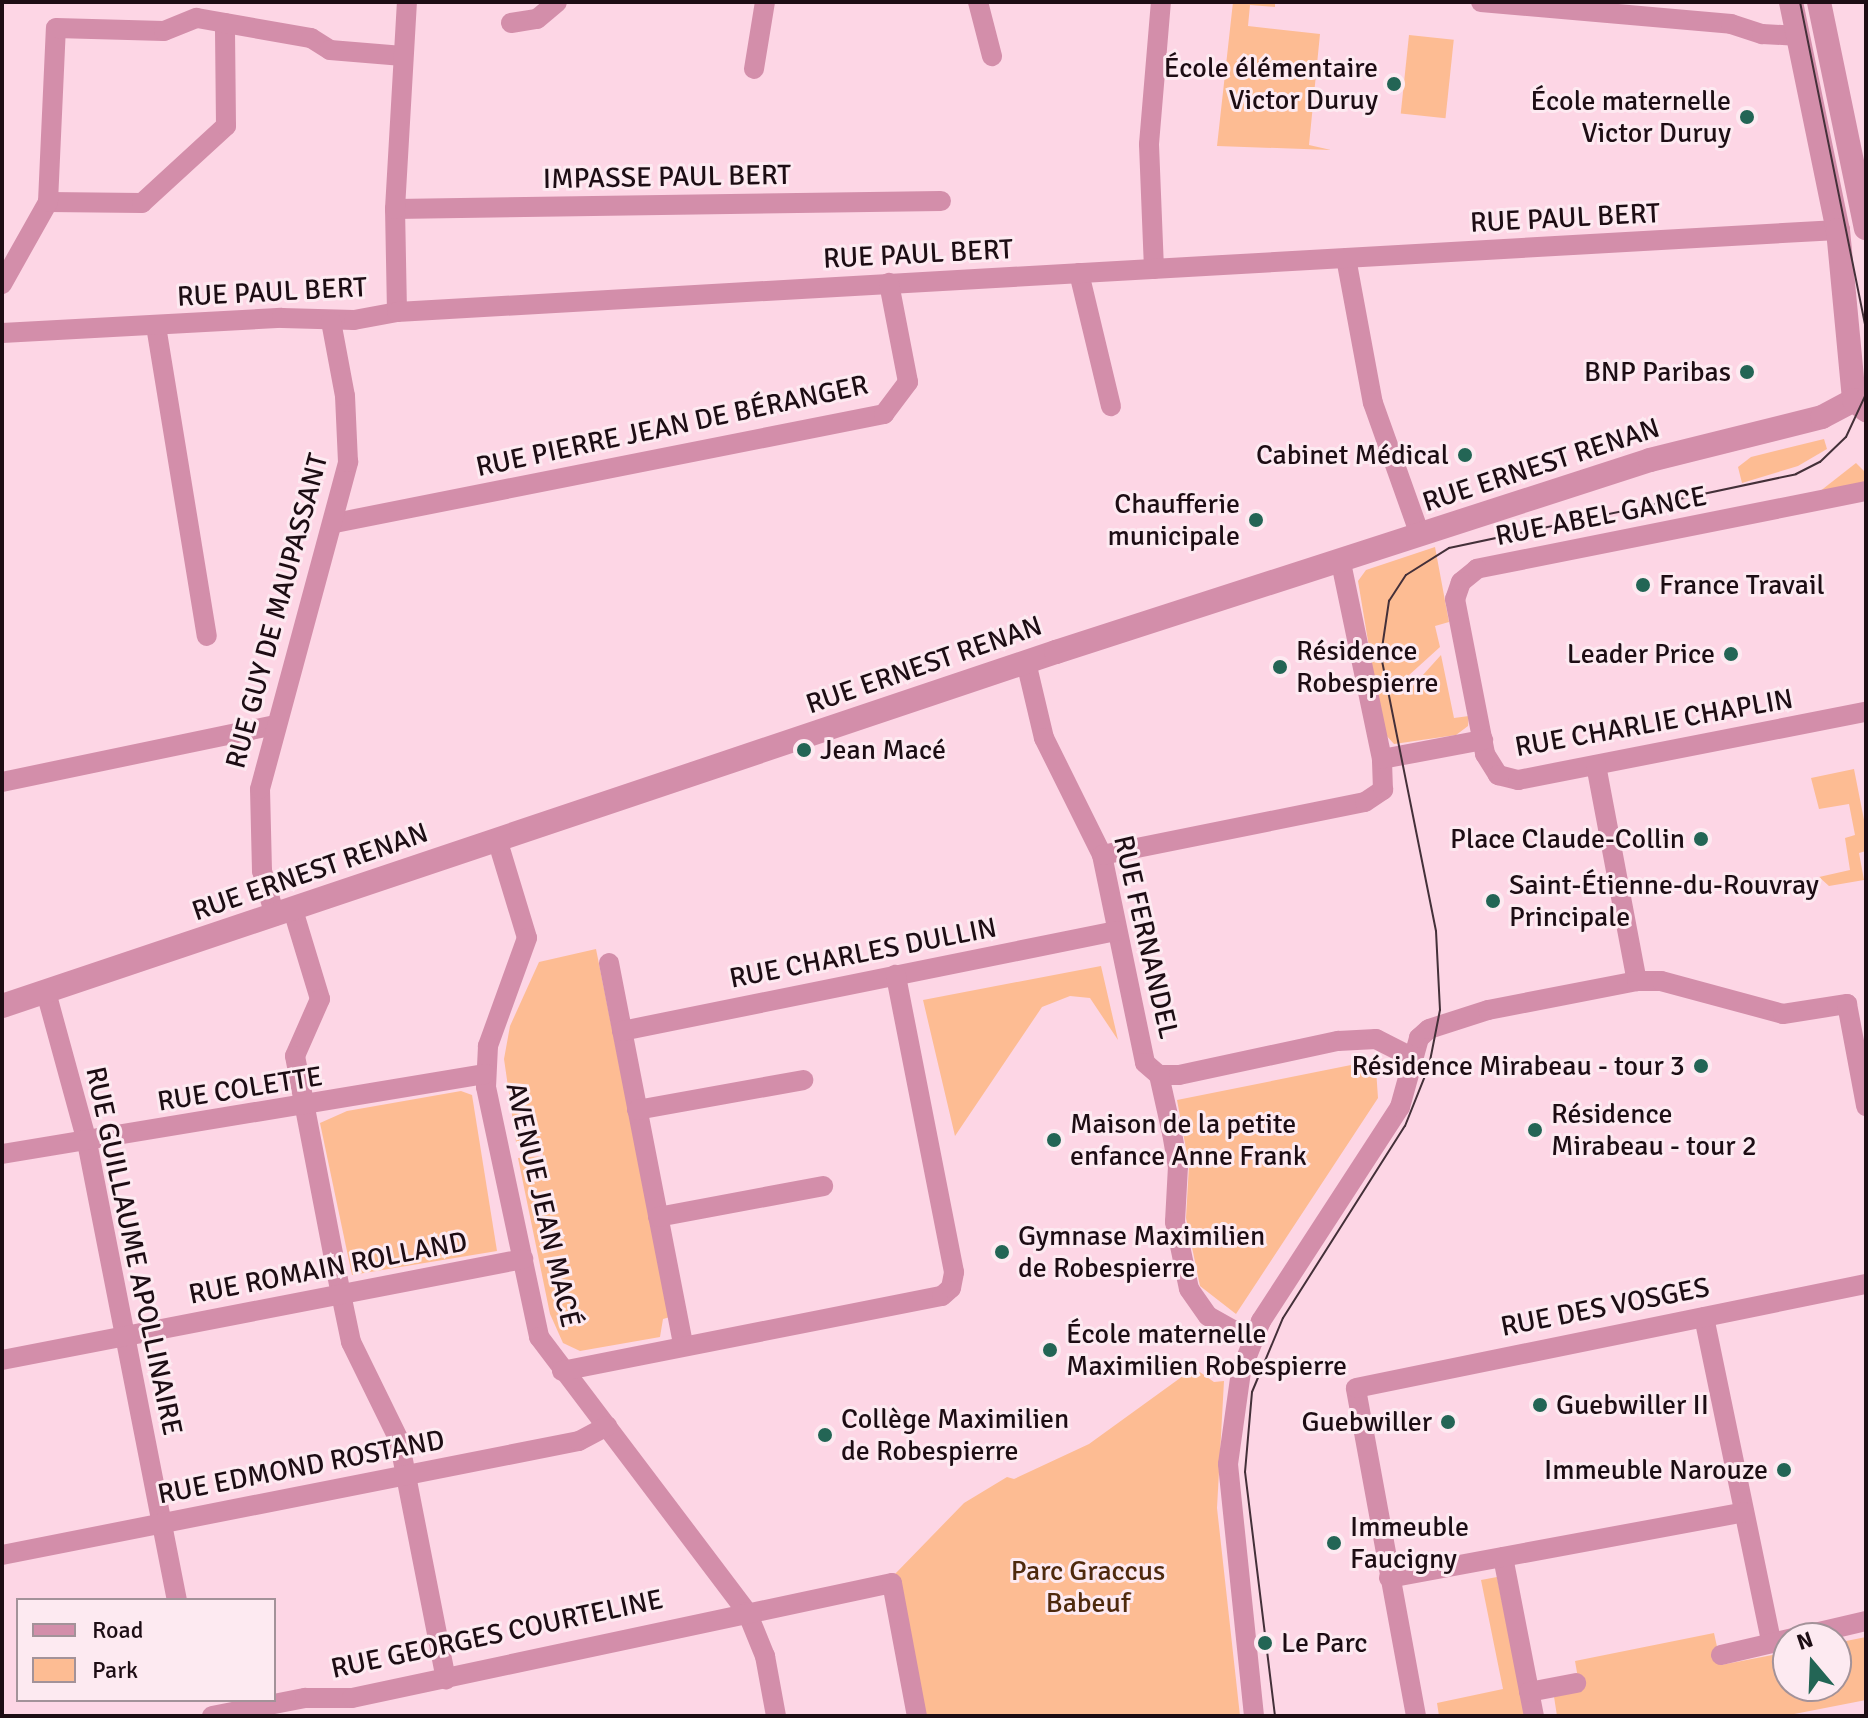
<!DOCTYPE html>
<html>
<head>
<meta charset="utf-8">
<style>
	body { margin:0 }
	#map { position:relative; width:1868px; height:1718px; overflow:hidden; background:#fdd6e5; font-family:Signika,sans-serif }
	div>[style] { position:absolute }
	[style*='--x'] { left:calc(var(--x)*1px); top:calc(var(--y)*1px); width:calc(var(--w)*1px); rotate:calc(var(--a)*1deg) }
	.green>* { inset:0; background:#fdbc93; transform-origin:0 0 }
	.minor>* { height:20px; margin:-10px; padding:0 10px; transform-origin:10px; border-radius:10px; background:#d38eaa }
	.tertiary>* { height:24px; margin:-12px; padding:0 12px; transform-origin:12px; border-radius:12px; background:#d38eaa }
	.tram>* { height:2px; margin:-1px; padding:0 1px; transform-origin:1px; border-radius:1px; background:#443039 }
	.dots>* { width:22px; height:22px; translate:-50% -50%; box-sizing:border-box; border:4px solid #fdeaf1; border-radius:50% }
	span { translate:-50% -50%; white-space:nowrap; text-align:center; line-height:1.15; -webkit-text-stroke:6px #fdeaf1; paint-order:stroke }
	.poi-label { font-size:28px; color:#1d0d14 }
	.right { translate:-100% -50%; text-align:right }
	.left { translate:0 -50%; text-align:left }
	.street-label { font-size:28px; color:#1d0d14 }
	.park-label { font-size:28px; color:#4e290d }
	.frame { position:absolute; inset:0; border:4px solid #1d0d14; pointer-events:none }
	.legend { position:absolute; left:16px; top:1598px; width:260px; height:104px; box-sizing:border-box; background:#fdeaf1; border:2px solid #a39299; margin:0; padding:10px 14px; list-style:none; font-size:24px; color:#1d0d14 }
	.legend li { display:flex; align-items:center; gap:16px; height:40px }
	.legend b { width:40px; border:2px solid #a39299 }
	.north { position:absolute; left:1772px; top:1622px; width:80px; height:80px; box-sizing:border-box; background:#fdeaf1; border:2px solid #a39299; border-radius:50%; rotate:341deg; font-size:22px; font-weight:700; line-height:32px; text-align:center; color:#1d0d14 }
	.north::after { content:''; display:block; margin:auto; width:28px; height:36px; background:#236555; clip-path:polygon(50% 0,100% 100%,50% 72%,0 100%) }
</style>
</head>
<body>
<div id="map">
	<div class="green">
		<div style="clip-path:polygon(1233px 2px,1275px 2px,1275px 7px,1250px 5px,1248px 26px,1320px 34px,1309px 145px,1331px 150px,1217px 146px)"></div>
		<div style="left:1409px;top:35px;width:45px;height:79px;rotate:6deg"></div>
		<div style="clip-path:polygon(1824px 439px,1827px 449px,1798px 466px,1742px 483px,1738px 467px,1751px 457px)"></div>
		<div style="clip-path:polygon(1856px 463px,1866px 473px,1866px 484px,1819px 492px)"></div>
		<div style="clip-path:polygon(1435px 547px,1449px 622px,1435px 626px,1440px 647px,1408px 676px,1375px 683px,1358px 581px,1366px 570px)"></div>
		<div style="clip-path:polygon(1441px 655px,1454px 718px,1469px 716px,1468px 726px,1456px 735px,1394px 744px,1385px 734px,1378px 693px,1412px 687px)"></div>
		<div style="clip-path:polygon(1854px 769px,1866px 830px,1866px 851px,1859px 853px,1864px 880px,1829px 886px,1819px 877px,1850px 870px,1845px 838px,1855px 835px,1849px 804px,1819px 809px,1811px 778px)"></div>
		<div style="clip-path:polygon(596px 949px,670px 1317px,663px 1319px,660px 1337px,580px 1351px,563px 1343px,550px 1314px,518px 1158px,543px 1156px,541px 1138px,516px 1142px,504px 1059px,510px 1026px,539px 962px)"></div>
		<div style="clip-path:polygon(1101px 966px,1118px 1040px,1090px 998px,1070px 996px,1042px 1007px,955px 1136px,923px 1000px)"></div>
		<div style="clip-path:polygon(1351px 1065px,1376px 1069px,1378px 1098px,1236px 1314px,1200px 1286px,1186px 1218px,1189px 1165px,1177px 1100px)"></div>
		<div style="clip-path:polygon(461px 1091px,472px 1095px,497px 1251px,352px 1275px,320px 1123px,347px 1111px)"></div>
		<div style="clip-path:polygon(1194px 1368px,1214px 1382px,1224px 1381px,1217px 1508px,1240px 1716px,924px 1716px,895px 1574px,964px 1503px,1007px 1477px,1014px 1479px,1089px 1444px)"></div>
		<div style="clip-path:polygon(1497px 1577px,1525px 1714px,1439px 1716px,1437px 1703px,1503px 1689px,1481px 1580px)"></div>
		<div style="clip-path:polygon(1714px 1633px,1721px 1665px,1788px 1652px,1788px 1686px,1836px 1686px,1836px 1643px,1866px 1637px,1866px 1700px,1784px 1716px,1557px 1716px,1553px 1690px,1579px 1684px,1575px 1661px)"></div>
	</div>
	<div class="minor">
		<div style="--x:978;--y:2;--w:56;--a:75.5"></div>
		<div style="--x:1481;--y:2;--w:251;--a:5"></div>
		<div style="--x:1731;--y:24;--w:33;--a:18"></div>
		<div style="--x:1762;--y:34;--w:37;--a:3"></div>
		<div style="--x:511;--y:23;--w:26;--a:-9"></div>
		<div style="--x:537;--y:19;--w:26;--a:-40"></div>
		<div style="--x:754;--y:69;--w:68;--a:-80.7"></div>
		<div style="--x:48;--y:202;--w:94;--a:0.6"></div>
		<div style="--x:142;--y:203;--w:114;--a:-42.5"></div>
		<div style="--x:226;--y:126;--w:103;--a:-90.6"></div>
		<div style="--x:395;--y:209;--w:546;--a:-0.84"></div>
		<div style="--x:1346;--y:258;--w:147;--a:79.5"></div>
		<div style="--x:1373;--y:403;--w:140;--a:70.4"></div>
		<div style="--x:1154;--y:269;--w:125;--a:-92.3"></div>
		<div style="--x:1149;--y:144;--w:143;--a:-85.2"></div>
		<div style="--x:1079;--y:273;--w:137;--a:76.5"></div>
		<div style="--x:2;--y:284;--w:94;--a:-60.7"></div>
		<div style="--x:48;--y:202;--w:174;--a:-87.4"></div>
		<div style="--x:56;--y:28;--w:108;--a:1.6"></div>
		<div style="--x:164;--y:31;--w:35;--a:-22"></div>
		<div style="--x:197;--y:18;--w:116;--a:10"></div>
		<div style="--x:311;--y:38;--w:22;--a:32"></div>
		<div style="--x:330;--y:50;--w:73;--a:4.7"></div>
		<div style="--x:397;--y:312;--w:103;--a:-91.1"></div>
		<div style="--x:395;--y:209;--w:207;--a:-86.7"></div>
		<div style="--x:156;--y:326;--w:314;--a:80.7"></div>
		<div style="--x:2;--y:333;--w:280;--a:-3.1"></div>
		<div style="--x:282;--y:318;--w:72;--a:1.6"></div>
		<div style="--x:354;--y:320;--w:44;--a:-10.5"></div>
		<div style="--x:397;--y:312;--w:1443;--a:-3.26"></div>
		<div style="--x:1866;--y:491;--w:397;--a:168.7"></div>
		<div style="--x:1477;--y:569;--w:21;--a:141"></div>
		<div style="--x:1461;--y:582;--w:18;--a:109"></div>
		<div style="--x:1455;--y:599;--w:158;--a:79"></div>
		<div style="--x:1485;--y:754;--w:25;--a:58"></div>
		<div style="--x:1498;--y:775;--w:21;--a:14"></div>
		<div style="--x:1518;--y:780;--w:355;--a:-11.1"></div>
		<div style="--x:335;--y:523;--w:560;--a:-11.23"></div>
		<div style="--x:884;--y:414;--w:40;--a:-53"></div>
		<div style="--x:908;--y:382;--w:101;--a:-100.9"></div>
		<div style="--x:1026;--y:662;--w:78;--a:76.7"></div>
		<div style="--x:1044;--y:738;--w:131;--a:63.6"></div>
		<div style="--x:1102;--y:855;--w:212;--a:78.3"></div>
		<div style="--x:1145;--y:1063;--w:18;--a:41"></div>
		<div style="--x:1159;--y:1075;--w:59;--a:77.4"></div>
		<div style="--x:1172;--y:1133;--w:34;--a:80"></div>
		<div style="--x:1178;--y:1166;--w:56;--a:93.1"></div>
		<div style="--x:1175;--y:1222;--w:68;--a:78.2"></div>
		<div style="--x:1189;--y:1289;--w:33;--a:55"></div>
		<div style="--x:1208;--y:1316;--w:49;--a:29.2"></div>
		<div style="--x:1382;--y:759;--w:103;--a:-10.7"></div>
		<div style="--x:1596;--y:765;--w:220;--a:79.3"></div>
		<div style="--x:2;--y:782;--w:279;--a:-11.8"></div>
		<div style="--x:497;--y:839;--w:103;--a:73.1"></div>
		<div style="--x:527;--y:938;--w:115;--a:109.9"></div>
		<div style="--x:488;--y:1046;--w:41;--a:92.8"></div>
		<div style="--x:486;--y:1087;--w:256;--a:78"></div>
		<div style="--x:539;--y:1337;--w:345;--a:52.9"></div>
		<div style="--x:747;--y:1612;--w:48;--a:67.8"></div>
		<div style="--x:765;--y:1656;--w:61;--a:79.6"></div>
		<div style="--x:1102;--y:855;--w:268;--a:-11.4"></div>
		<div style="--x:1365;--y:802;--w:22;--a:-34"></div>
		<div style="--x:1383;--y:790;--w:31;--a:-92"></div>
		<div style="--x:1382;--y:759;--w:201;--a:-101.8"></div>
		<div style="--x:293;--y:910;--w:93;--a:73.1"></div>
		<div style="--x:320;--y:999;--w:62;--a:113.7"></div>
		<div style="--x:295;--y:1056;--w:242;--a:79.1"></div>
		<div style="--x:341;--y:1294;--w:49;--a:78.2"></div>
		<div style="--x:351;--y:1342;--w:109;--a:63.9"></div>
		<div style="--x:399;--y:1440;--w:244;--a:78.9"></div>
		<div style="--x:275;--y:916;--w:47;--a:-106.1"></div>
		<div style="--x:262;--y:871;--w:82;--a:-91.4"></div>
		<div style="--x:260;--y:789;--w:339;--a:-74.9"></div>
		<div style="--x:348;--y:462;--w:66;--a:-92.6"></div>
		<div style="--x:345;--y:396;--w:76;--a:-100.6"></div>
		<div style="--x:609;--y:963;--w:389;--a:79"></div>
		<div style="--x:46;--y:992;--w:156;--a:74.7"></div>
		<div style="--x:87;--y:1142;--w:467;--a:78.9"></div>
		<div style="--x:622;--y:1031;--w:504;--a:-11.44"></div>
		<div style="--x:1159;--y:1075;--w:20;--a:0"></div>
		<div style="--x:1179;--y:1075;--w:163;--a:-12.1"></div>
		<div style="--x:1338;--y:1041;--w:38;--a:-3"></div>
		<div style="--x:1376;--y:1039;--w:38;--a:27"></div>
		<div style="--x:637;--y:1110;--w:169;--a:-10.2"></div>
		<div style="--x:2;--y:1154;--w:490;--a:-9.4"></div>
		<div style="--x:658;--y:1217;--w:168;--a:-10.6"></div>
		<div style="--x:1704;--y:1317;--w:330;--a:78.3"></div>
		<div style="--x:2;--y:1360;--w:531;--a:-10.97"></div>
		<div style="--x:562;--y:1371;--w:387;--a:-11.2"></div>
		<div style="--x:942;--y:1296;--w:12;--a:-42"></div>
		<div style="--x:951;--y:1288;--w:16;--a:-79"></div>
		<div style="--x:954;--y:1272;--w:303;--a:-101.1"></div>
		<div style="--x:2;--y:1555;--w:588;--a:-11.18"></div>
		<div style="--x:579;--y:1441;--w:32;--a:-28"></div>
		<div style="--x:1503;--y:1557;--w:162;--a:79"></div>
		<div style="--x:1389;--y:1578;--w:361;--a:-10.5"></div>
		<div style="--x:1721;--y:1655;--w:149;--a:-13.2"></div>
		<div style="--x:1529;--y:1692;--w:48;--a:-10.8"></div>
		<div style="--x:212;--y:1716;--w:95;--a:-11"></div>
		<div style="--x:305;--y:1698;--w:47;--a:0"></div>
		<div style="--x:352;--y:1698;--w:552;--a:-12.02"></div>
		<div style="--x:892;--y:1583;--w:135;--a:79.4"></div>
		<div style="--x:1254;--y:1716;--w:253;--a:-95.9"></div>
		<div style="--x:1228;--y:1464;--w:94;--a:-82"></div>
		<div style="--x:1241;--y:1371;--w:54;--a:-68.2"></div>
		<div style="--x:1261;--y:1321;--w:255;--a:-57"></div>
		<div style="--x:1400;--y:1107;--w:72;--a:-74.6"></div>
		<div style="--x:1419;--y:1038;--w:13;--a:-42"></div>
		<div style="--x:1429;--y:1029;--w:62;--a:-17.9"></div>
		<div style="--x:1488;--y:1010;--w:152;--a:-11"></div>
		<div style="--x:1637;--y:981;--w:24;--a:0"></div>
		<div style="--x:1661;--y:981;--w:126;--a:15.1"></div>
		<div style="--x:1783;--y:1014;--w:65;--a:-8.9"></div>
		<div style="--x:1847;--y:1004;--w:104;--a:79.4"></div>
		<div style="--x:1416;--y:1716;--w:333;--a:-100.4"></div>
		<div style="--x:1356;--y:1388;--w:520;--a:-11.53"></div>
	</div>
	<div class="tertiary">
		<div style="--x:1791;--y:2;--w:233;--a:78.4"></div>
		<div style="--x:1838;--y:230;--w:171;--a:84.6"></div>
		<div style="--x:1819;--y:2;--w:231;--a:78.3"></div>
		<div style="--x:2;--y:1006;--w:1112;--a:-18.57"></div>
		<div style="--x:1056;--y:652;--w:624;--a:-17.91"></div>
		<div style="--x:1650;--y:460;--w:177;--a:-14"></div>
		<div style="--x:1822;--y:417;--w:36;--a:-28"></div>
		<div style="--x:1854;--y:400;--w:16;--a:40"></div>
	</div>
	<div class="tram">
		<div style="--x:1800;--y:2;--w:335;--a:78.6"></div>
		<div style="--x:1275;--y:1716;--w:246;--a:-97"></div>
		<div style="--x:1245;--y:1472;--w:80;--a:-85"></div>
		<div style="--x:1252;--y:1392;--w:80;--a:-67.3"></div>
		<div style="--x:1283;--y:1318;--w:227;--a:-57.6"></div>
		<div style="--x:1405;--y:1126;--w:65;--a:-68.2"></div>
		<div style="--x:1429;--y:1066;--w:57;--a:-78.9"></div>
		<div style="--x:1440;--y:1010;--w:79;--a:-92.9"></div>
		<div style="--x:1436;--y:931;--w:281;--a:-101.3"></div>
		<div style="--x:1381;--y:655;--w:55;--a:-81.6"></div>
		<div style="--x:1389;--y:601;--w:31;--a:-57"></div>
		<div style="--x:1406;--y:575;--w:51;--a:-32.1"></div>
		<div style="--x:1449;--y:548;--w:355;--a:-12"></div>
		<div style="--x:1796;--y:474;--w:27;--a:-27"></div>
		<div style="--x:1820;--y:462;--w:36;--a:-44"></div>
		<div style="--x:1846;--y:437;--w:47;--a:-65.1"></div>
	</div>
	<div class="dots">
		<div style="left:1394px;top:84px;background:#236555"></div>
		<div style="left:1747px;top:117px;background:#236555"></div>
		<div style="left:1747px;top:372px;background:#236555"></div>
		<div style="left:1465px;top:455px;background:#236555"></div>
		<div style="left:1256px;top:520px;background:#236555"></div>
		<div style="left:1643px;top:585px;background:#236555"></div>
		<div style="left:1731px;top:654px;background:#236555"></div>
		<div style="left:1280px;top:667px;background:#236555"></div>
		<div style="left:804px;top:750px;background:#236555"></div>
		<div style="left:1701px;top:839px;background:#236555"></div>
		<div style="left:1493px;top:901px;background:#236555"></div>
		<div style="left:1701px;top:1066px;background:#236555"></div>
		<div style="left:1535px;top:1130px;background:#236555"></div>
		<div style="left:1054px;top:1140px;background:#236555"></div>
		<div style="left:1002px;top:1252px;background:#236555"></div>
		<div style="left:1050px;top:1350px;background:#236555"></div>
		<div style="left:1540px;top:1405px;background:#236555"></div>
		<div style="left:1448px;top:1422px;background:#236555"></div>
		<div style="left:825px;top:1435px;background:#236555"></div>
		<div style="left:1784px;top:1470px;background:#236555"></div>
		<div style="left:1334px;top:1543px;background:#236555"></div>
		<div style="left:1265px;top:1643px;background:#236555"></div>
	</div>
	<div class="poi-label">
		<span class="right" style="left:1378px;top:84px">École élémentaire<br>Victor Duruy</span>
		<span class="right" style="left:1731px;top:117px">École maternelle<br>Victor Duruy</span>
		<span class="right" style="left:1731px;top:372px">BNP Paribas</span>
		<span class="right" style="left:1449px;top:455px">Cabinet Médical</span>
		<span class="right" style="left:1240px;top:520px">Chaufferie<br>municipale</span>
		<span class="left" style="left:1659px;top:585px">France Travail</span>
		<span class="left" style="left:1296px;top:667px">Résidence<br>Robespierre</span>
		<span class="right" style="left:1715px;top:654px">Leader Price</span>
		<span class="left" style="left:820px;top:750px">Jean Macé</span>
		<span class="right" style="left:1685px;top:839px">Place Claude-Collin</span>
		<span class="left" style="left:1509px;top:901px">Saint-Étienne-du-Rouvray<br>Principale</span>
		<span class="right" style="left:1685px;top:1066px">Résidence Mirabeau - tour 3</span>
		<span class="left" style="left:1551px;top:1130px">Résidence<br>Mirabeau - tour 2</span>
		<span class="left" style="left:1070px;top:1140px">Maison de la petite<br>enfance Anne Frank</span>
		<span class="left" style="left:1018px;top:1252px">Gymnase Maximilien<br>de Robespierre</span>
		<span class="left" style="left:1066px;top:1350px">École maternelle<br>Maximilien Robespierre</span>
		<span class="left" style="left:1556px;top:1405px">Guebwiller II</span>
		<span class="left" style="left:841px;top:1435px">Collège Maximilien<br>de Robespierre</span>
		<span class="right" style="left:1432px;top:1422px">Guebwiller</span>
		<span class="right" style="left:1768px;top:1470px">Immeuble Narouze</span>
		<span class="left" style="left:1350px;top:1543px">Immeuble<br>Faucigny</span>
		<span class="left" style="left:1281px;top:1643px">Le Parc</span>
	</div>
	<div class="street-label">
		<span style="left:667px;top:177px;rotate:-1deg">IMPASSE PAUL BERT</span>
		<span style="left:1565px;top:218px;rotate:-3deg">RUE PAUL BERT</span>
		<span style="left:918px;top:254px;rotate:-3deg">RUE PAUL BERT</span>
		<span style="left:272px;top:292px;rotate:-3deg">RUE PAUL BERT</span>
		<span style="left:672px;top:426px;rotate:-12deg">RUE PIERRE JEAN DE BÉRANGER</span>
		<span style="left:1541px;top:465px;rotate:-18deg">RUE ERNEST RENAN</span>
		<span style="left:1601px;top:516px;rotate:-11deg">RUE ABEL GANCE</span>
		<span style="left:277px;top:611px;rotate:-75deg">RUE GUY DE MAUPASSANT</span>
		<span style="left:924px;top:665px;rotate:-19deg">RUE ERNEST RENAN</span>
		<span style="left:1654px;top:723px;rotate:-10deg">RUE CHARLIE CHAPLIN</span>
		<span style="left:310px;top:872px;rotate:-19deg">RUE ERNEST RENAN</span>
		<span style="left:1146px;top:937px;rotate:77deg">RUE FERNANDEL</span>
		<span style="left:863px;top:953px;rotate:-11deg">RUE CHARLES DULLIN</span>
		<span style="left:240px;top:1089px;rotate:-9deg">RUE COLETTE</span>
		<span style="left:543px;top:1205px;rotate:77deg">AVENUE JEAN MACÉ</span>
		<span style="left:134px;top:1251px;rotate:78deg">RUE GUILLAUME APOLLINAIRE</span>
		<span style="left:328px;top:1268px;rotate:-11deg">RUE ROMAIN ROLLAND</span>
		<span style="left:1605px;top:1307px;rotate:-11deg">RUE DES VOSGES</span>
		<span style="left:301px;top:1467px;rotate:-11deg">RUE EDMOND ROSTAND</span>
		<span style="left:497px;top:1634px;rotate:-12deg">RUE GEORGES COURTELINE</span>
	</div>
	<div class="park-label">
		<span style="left:1088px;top:1587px">Parc Graccus<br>Babeuf</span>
	</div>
	<div class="frame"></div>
	<ul class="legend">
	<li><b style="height:10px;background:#d38eaa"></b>Road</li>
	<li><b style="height:22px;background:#fdbc93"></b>Park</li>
	</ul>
	<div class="north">N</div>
</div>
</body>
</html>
